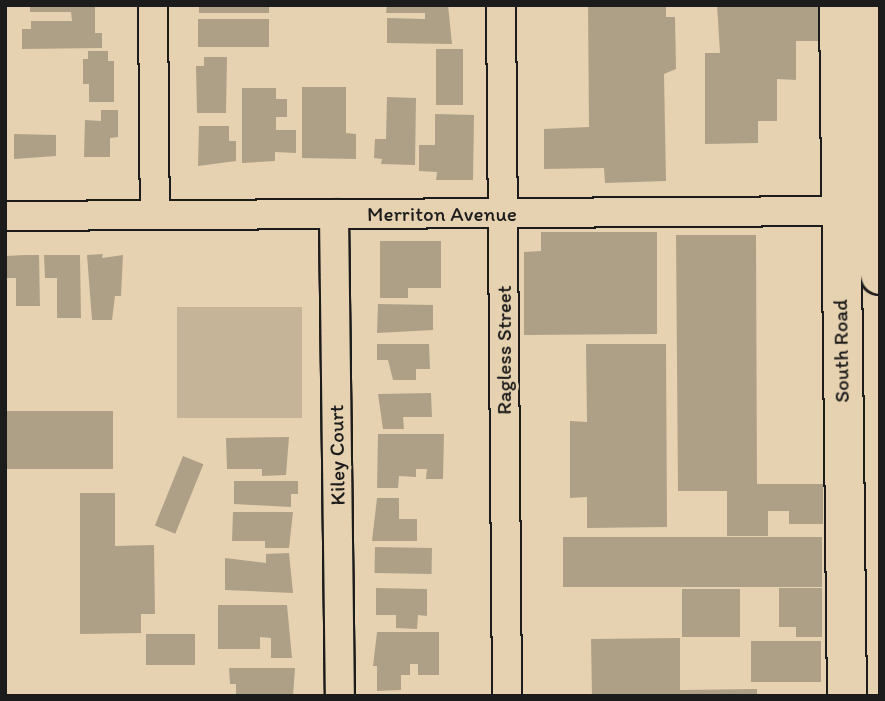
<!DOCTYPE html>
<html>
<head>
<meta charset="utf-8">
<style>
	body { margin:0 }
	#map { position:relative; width:885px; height:701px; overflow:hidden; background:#e6d2b0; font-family:Itim,sans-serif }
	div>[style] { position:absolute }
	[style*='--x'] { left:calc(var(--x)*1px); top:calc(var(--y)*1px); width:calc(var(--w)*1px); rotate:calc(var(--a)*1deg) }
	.green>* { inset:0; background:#c5b498; transform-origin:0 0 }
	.building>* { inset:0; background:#aea087; transform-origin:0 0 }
	.roads { filter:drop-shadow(2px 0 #1c1c1c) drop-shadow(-2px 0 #1c1c1c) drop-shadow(0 2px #1c1c1c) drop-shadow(0 -2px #1c1c1c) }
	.minor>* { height:28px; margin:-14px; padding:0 14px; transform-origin:14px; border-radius:14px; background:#e6d2b0 }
	.highway>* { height:38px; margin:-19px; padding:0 19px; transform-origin:19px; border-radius:19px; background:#e6d2b0 }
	span { translate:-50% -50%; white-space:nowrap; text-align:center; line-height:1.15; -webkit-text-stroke:6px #e6d2b0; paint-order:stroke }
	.street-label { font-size:21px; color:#1c1c1c }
	.frame { position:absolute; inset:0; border:7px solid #1c1c1c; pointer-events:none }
</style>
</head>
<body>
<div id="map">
	<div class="green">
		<div style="left:177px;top:307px;width:125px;height:111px"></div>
	</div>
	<div class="building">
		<div style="clip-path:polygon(30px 5px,95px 5px,95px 33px,102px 33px,102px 48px,22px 49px,22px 29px,31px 29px,31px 21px,72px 21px,71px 12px,30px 12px)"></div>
		<div style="left:199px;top:5px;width:70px;height:8px"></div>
		<div style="clip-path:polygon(387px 5px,448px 5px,452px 44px,387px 43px,387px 18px,425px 19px,425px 13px,386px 13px)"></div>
		<div style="clip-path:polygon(588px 5px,666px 5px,666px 17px,675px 17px,676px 69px,664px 74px,666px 181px,605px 183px,604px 168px,544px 169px,544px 129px,589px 127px)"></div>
		<div style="clip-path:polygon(717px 5px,824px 5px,819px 41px,796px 41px,796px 80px,777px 79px,777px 121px,758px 121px,758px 143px,705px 144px,705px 53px,720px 53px)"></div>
		<div style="left:198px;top:19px;width:71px;height:28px"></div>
		<div style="left:436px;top:49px;width:27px;height:56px"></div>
		<div style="clip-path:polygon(88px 51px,108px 51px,108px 61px,114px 61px,114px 102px,89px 102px,89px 84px,83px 84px,83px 59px,88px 59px)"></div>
		<div style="clip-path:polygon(204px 57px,227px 57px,226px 113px,197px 113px,196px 66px,204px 66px)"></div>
		<div style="clip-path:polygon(302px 87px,346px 87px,346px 133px,356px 134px,356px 159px,302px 158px)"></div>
		<div style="clip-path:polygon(242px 88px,276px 88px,276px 99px,287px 99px,287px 117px,276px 117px,276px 130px,296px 130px,296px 153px,275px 152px,275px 161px,242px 163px)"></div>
		<div style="clip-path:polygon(387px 97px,416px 98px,415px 165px,381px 164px,382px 159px,374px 158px,375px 139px,386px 139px)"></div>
		<div style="clip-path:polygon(101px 110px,118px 110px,118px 137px,110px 138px,110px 157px,84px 157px,85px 120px,101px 121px)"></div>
		<div style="clip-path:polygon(435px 114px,474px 115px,473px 180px,436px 180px,437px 172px,419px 171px,419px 145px,435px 145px)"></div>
		<div style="clip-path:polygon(199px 126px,229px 126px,229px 141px,236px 141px,236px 161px,198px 166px)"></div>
		<div style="clip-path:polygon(14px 134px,56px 135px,56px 156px,14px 159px)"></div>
		<div style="clip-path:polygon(541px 232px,657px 232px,657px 334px,524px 335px,524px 252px,541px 251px)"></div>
		<div style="clip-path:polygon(676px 235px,756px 235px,757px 484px,823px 484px,823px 524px,789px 524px,789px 511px,768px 511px,768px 536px,727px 536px,727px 491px,678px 491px)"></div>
		<div style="clip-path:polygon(380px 241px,441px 241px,441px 288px,408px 288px,408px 298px,380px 298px)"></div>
		<div style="clip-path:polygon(103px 254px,102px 258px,123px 255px,121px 296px,115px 296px,112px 320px,92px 320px,87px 255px)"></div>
		<div style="clip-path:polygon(25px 255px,39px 255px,40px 306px,16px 306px,16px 278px,5px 278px,5px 256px)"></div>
		<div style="clip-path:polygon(44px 255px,80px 255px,81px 318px,57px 318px,57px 278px,45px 278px)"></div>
		<div style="clip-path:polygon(378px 304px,433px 305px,433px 330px,377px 333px)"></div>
		<div style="clip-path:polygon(377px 344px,429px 344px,430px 369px,416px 369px,416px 380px,393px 380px,388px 360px,377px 360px)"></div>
		<div style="clip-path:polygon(586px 344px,666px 344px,667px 527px,587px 528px,587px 497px,570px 498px,570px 421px,587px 422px)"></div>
		<div style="clip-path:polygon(431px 393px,432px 417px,403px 417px,404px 429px,383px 429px,378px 394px)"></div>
		<div style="left:113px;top:411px;width:58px;height:108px;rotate:90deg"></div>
		<div style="clip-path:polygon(378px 434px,444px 434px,443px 479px,426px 479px,427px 469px,416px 469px,416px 477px,399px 476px,398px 488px,377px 488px)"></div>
		<div style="clip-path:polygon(289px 437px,286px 475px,262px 476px,262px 469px,227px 469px,226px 438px)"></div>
		<div style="left:183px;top:456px;width:22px;height:75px;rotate:22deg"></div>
		<div style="clip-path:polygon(234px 481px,298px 481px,298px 494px,291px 494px,291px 507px,234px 504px)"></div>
		<div style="clip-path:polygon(80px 493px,115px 493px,115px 546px,154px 545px,155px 614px,141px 614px,141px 633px,80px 634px)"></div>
		<div style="clip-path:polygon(377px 498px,399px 498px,399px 519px,417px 519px,417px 541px,372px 541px)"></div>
		<div style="clip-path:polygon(233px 512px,293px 512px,289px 548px,265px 548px,265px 541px,232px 541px)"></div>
		<div style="left:822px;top:537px;width:50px;height:259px;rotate:90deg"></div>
		<div style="left:375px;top:547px;width:57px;height:26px;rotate:1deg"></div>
		<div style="clip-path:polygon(289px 553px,293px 593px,225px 590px,225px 558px,266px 563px,266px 554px)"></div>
		<div style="clip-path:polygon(376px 588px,427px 589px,427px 616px,418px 615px,417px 629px,396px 628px,396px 615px,376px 615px)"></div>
		<div style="clip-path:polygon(779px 588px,822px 588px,822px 637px,796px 637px,796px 627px,779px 627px)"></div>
		<div style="left:682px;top:589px;width:58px;height:48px"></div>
		<div style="clip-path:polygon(218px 605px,287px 605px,292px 658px,271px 658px,271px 638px,260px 637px,260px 649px,218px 649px)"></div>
		<div style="clip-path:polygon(377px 632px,439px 632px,439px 675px,418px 675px,418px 664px,410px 664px,410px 675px,401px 675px,401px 690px,377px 691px,377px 666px,373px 666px)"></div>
		<div style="left:146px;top:634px;width:49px;height:31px"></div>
		<div style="clip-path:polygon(680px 638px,680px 690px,757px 689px,757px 696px,592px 696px,591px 639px)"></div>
		<div style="left:821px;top:641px;width:41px;height:70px;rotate:90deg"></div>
		<div style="clip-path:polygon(229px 668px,295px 668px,293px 696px,236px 696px,236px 684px,230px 684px)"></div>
	</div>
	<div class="roads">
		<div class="minor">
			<div style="--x:153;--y:5;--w:210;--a:89.5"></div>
			<div style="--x:501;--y:5;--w:691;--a:89.5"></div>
			<div style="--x:334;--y:214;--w:482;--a:89.3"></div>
			<div style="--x:5;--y:216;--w:855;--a:-0.34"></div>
		</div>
		<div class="highway">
			<div style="--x:839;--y:5;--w:691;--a:89.34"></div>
			<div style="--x:875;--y:5;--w:270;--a:88.9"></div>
		</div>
	</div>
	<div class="street-label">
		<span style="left:442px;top:214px">Merriton Avenue</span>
		<span style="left:504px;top:350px;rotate:-90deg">Ragless Street</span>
		<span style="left:841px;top:351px;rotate:-91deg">South Road</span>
		<span style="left:337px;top:455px;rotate:-91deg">Kiley Court</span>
	</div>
	<div class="frame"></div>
</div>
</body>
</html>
